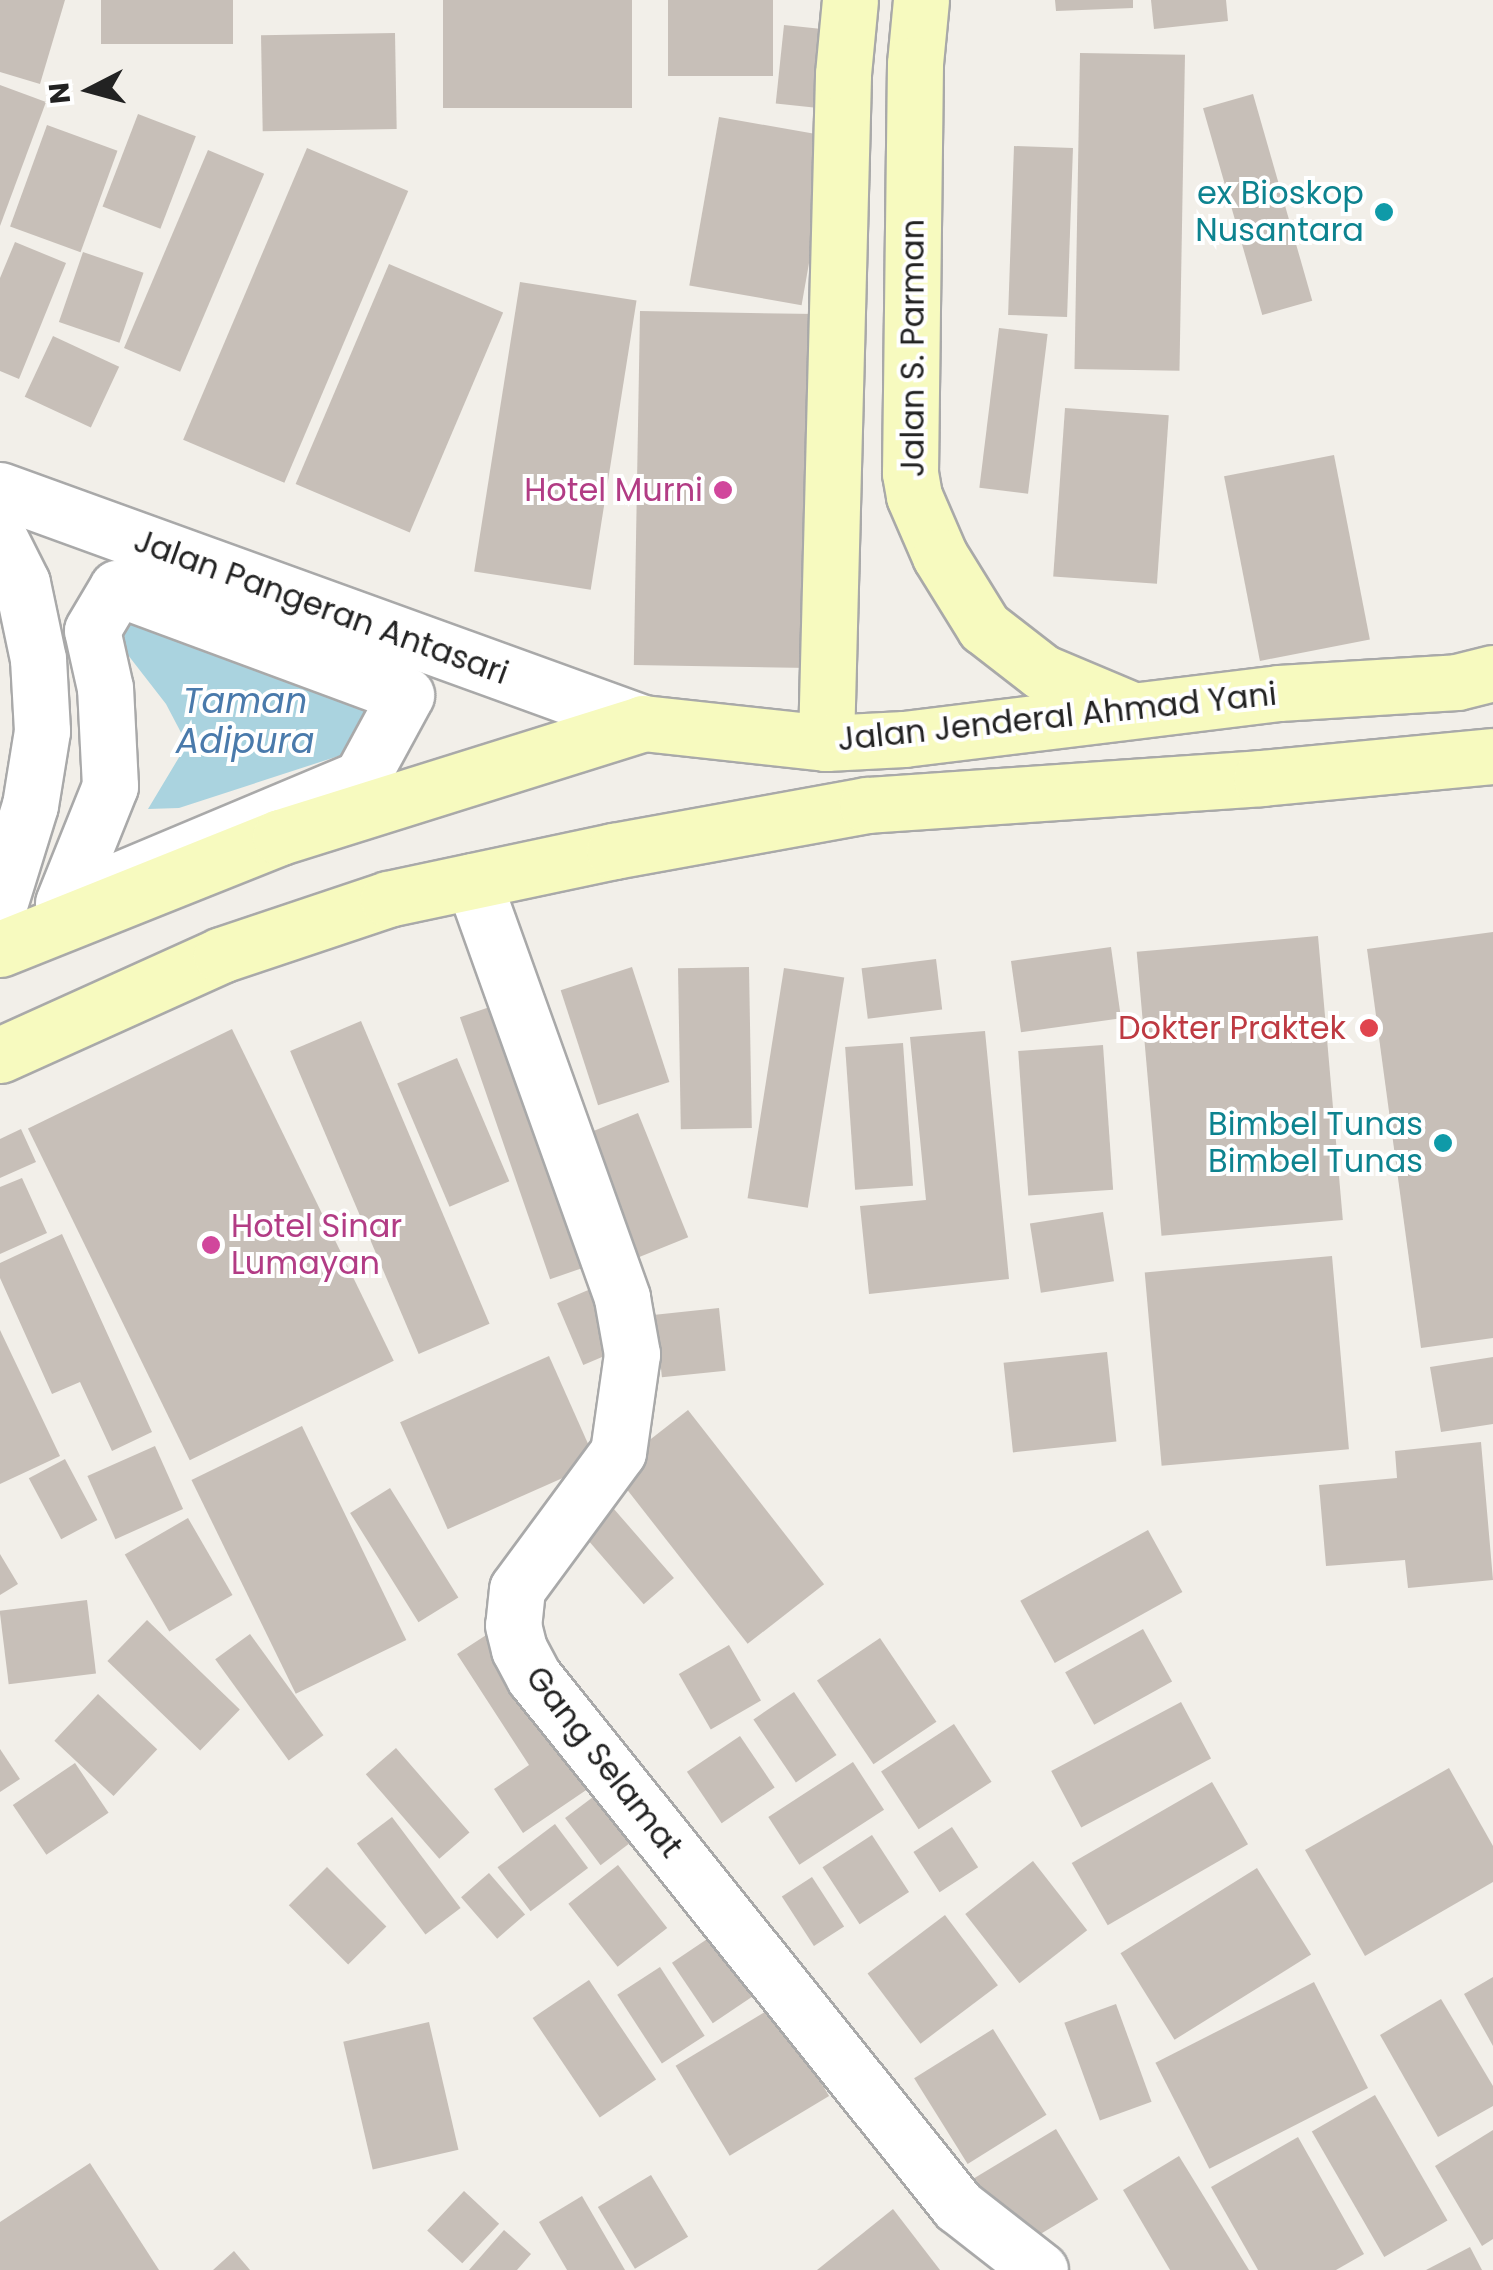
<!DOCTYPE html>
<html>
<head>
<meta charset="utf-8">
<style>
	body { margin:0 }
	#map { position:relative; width:1493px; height:2270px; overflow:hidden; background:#f2efe9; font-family:Poppins,sans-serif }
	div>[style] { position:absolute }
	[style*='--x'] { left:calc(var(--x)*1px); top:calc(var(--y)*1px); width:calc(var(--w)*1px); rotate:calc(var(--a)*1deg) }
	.water>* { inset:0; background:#aad3df }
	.building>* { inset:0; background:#c7bfb8; transform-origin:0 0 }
	.roads { filter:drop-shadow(2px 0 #a9a9a9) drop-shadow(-2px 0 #a9a9a9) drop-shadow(0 2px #a9a9a9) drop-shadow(0 -2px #a9a9a9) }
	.pedestrian>* { height:55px; margin:-27.5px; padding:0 27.5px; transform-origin:27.5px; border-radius:27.5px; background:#fff }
	.minor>* { height:55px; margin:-27.5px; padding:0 27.5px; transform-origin:27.5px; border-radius:27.5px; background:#fff }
	.secondary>* { height:55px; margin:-27.5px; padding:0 27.5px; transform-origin:27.5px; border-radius:27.5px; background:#f7fabf }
	.dots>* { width:28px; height:28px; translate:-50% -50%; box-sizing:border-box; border:5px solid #fff; border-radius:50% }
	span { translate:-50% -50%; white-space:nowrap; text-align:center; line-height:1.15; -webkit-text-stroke:8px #fff; paint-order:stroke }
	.culture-label { font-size:32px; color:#0d838f }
	.right { translate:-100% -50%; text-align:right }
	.street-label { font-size:32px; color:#222 }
	.hotel-label { font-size:32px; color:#b23c85 }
	.left { translate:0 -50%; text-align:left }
	.health-label { font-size:32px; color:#be3a42 }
	.water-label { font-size:35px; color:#4a7aab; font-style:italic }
	.north { position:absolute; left:40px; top:40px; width:100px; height:100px; -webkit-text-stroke:8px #fff; paint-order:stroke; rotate:264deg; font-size:28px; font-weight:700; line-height:40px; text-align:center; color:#222 }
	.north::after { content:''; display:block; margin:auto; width:35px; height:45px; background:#222; clip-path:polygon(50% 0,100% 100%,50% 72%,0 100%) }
</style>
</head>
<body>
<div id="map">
	<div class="water">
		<div style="clip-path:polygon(126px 611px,377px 704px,357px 750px,179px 808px,148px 809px,187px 744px,166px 704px,114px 637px)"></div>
	</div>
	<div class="building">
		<div style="clip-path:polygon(0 0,65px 0,40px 84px,0 72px)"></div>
		<div style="left:101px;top:0;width:132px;height:44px"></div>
		<div style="left:443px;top:0;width:189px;height:108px"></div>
		<div style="left:668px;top:0;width:105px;height:76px"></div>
		<div style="clip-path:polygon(1055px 0,1133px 0,1133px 8px,1056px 11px)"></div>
		<div style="clip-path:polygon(1151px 0,1226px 0,1228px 21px,1154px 29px)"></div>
		<div style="left:784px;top:25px;width:50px;height:79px;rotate:6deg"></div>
		<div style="left:395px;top:33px;width:96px;height:134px;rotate:89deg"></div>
		<div style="left:1080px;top:53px;width:105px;height:316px;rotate:1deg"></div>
		<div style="clip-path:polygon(0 85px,46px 102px,0 226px)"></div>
		<div style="left:1253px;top:94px;width:215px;height:52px;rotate:74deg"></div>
		<div style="left:138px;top:114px;width:62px;height:99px;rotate:21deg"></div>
		<div style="left:719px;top:117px;width:114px;height:171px;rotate:10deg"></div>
		<div style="left:47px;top:125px;width:75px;height:108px;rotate:20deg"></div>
		<div style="left:1014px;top:146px;width:59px;height:169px;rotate:2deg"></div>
		<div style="left:307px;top:148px;width:110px;height:317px;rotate:23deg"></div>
		<div style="left:208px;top:150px;width:61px;height:215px;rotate:23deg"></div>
		<div style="clip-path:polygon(15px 242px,66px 263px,19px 379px,0 371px,0 278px)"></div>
		<div style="left:83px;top:252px;width:64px;height:74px;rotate:19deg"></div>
		<div style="left:389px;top:264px;width:124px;height:239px;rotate:23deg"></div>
		<div style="left:520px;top:282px;width:118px;height:293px;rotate:9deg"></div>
		<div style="left:640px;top:311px;width:176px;height:354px;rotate:1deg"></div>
		<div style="left:999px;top:328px;width:49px;height:161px;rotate:7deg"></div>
		<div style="left:53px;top:336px;width:73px;height:67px;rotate:25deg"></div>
		<div style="left:1065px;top:408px;width:104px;height:169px;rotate:4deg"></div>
		<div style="left:1334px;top:455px;width:188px;height:112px;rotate:79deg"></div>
		<div style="clip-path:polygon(1493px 932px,1493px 1338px,1421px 1348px,1367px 949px)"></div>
		<div style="left:1318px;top:936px;width:285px;height:182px;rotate:85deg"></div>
		<div style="left:1111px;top:947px;width:72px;height:101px;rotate:82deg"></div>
		<div style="left:936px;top:959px;width:51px;height:75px;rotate:83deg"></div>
		<div style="left:632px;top:967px;width:121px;height:75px;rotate:72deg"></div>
		<div style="left:749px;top:967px;width:161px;height:71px;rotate:89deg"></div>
		<div style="left:784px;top:968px;width:61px;height:233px;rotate:9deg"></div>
		<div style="left:510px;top:1000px;width:277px;height:53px;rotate:71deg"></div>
		<div style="left:361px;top:1021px;width:329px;height:77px;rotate:67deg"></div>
		<div style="left:232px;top:1029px;width:369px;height:227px;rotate:64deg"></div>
		<div style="clip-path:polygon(985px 1031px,1009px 1279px,869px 1294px,860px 1206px,926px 1200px,910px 1037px)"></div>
		<div style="left:903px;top:1043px;width:143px;height:58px;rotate:86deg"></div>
		<div style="left:1103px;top:1045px;width:145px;height:85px;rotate:86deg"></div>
		<div style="left:457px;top:1058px;width:134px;height:65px;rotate:67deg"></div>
		<div style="left:638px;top:1113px;width:134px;height:60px;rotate:68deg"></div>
		<div style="clip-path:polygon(21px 1129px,36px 1162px,0 1178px,0 1139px)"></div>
		<div style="clip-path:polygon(22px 1178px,47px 1233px,0 1254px,0 1187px)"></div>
		<div style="left:1103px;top:1212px;width:70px;height:74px;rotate:81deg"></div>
		<div style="clip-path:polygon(62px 1234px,152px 1432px,112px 1451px,80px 1382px,52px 1394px,0 1278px,0 1263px)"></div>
		<div style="left:1332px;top:1256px;width:194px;height:188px;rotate:85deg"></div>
		<div style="left:593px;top:1288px;width:67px;height:39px;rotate:67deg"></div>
		<div style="left:719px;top:1308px;width:63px;height:64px;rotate:84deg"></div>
		<div style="clip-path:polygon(0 1330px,60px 1456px,0 1484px)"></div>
		<div style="left:1107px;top:1352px;width:90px;height:104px;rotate:84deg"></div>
		<div style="left:549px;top:1356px;width:117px;height:163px;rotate:66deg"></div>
		<div style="clip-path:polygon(1493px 1357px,1493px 1424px,1441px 1432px,1430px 1367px)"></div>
		<div style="left:688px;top:1410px;width:221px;height:97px;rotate:52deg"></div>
		<div style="left:302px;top:1426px;width:238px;height:123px;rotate:64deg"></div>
		<div style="clip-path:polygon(1481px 1442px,1493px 1580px,1408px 1588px,1405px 1560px,1326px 1566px,1319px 1485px,1397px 1478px,1395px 1451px)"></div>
		<div style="left:155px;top:1446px;width:69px;height:74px;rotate:66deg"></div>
		<div style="left:65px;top:1459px;width:69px;height:41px;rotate:62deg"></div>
		<div style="left:390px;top:1488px;width:129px;height:47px;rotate:58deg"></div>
		<div style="left:607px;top:1501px;width:102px;height:40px;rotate:49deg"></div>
		<div style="left:188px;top:1518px;width:89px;height:73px;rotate:60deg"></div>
		<div style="left:1148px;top:1530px;width:71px;height:146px;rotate:61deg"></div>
		<div style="clip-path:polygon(0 1554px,18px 1584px,0 1595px)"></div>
		<div style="left:87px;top:1600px;width:74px;height:88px;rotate:83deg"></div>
		<div style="left:147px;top:1620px;width:129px;height:57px;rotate:44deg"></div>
		<div style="clip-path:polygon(497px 1628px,598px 1782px,523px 1833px,494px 1789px,529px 1765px,457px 1654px)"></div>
		<div style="left:1143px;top:1629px;width:60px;height:89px;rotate:61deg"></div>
		<div style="left:250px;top:1634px;width:125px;height:43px;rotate:54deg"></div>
		<div style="left:880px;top:1638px;width:101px;height:76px;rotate:56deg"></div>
		<div style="left:729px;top:1645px;width:64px;height:58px;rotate:60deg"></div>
		<div style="left:794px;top:1692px;width:76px;height:49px;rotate:56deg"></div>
		<div style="left:98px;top:1694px;width:81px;height:64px;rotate:43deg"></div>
		<div style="left:1181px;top:1702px;width:64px;height:147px;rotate:62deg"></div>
		<div style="left:954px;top:1724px;width:69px;height:87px;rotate:57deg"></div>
		<div style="left:740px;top:1736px;width:62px;height:64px;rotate:56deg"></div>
		<div style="left:396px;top:1748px;width:112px;height:40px;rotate:49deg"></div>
		<div style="clip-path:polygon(0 1749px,20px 1779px,0 1792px)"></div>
		<div style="left:853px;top:1762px;width:57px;height:101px;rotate:57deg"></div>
		<div style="left:75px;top:1763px;width:60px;height:75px;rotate:56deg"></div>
		<div style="clip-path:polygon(1449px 1768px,1493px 1846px,1493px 1882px,1365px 1956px,1305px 1850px)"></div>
		<div style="left:1212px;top:1782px;width:72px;height:162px;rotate:60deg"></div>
		<div style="left:605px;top:1788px;width:59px;height:50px;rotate:53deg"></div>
		<div style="left:392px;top:1817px;width:114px;height:44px;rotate:53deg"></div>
		<div style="left:555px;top:1824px;width:55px;height:72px;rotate:53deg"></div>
		<div style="left:952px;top:1827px;width:48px;height:46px;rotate:57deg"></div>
		<div style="left:872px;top:1835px;width:68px;height:59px;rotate:57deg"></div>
		<div style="left:1033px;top:1861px;width:88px;height:86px;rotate:52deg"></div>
		<div style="left:618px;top:1865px;width:80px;height:63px;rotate:52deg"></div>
		<div style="left:327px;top:1867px;width:84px;height:54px;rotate:45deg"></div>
		<div style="left:1257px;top:1868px;width:102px;height:161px;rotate:58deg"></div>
		<div style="left:489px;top:1873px;width:55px;height:37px;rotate:49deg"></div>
		<div style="left:812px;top:1877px;width:59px;height:36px;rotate:57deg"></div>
		<div style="left:945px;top:1915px;width:88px;height:97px;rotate:53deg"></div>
		<div style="left:725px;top:1927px;width:73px;height:64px;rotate:56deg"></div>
		<div style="left:660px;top:1967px;width:82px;height:51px;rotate:57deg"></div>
		<div style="clip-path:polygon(1493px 1977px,1493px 2046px,1464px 1994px)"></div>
		<div style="left:589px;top:1980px;width:120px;height:68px;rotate:56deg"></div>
		<div style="left:1314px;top:1982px;width:119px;height:178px;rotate:63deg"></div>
		<div style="clip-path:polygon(1441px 1999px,1493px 2086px,1493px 2106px,1438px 2137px,1380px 2035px)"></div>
		<div style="left:1116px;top:2004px;width:104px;height:55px;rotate:70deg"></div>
		<div style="left:775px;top:2006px;width:105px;height:116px;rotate:59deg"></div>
		<div style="left:429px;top:2022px;width:131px;height:88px;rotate:77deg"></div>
		<div style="left:993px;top:2029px;width:101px;height:93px;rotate:58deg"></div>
		<div style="left:1375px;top:2095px;width:145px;height:73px;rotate:60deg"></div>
		<div style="left:1056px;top:2129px;width:82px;height:96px;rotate:59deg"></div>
		<div style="clip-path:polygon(1493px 2130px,1493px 2239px,1482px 2246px,1435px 2166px)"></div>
		<div style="clip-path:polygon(1298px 2137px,1364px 2254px,1336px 2270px,1258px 2270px,1211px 2187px)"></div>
		<div style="clip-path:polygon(1179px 2156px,1249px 2270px,1170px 2270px,1123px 2190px)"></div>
		<div style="clip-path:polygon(90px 2163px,159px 2270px,0 2270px,0 2222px)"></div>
		<div style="left:651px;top:2175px;width:72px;height:62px;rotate:59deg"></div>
		<div style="left:464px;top:2191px;width:48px;height:54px;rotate:43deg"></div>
		<div style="clip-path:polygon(582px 2196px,625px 2270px,567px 2270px,539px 2222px)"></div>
		<div style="clip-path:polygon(893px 2209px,940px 2270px,817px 2270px)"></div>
		<div style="clip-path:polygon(504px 2230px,531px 2254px,517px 2270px,469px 2270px)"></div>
		<div style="clip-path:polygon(1470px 2247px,1482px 2270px,1426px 2270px)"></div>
		<div style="clip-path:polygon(234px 2251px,250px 2270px,213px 2270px)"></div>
	</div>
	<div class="roads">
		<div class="pedestrian">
			<div style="--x:117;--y:588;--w:308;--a:20.3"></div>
			<div style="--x:406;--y:695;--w:94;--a:118.5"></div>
			<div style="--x:361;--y:778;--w:323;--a:157.2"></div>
			<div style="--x:63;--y:903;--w:126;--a:-68.1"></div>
			<div style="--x:110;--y:786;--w:98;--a:-92.9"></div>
			<div style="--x:105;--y:688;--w:59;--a:-102.6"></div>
			<div style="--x:92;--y:630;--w:49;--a:-59.2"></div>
		</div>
		<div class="minor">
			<div style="--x:0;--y:490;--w:684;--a:19.92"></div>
			<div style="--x:0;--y:539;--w:49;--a:63.4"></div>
			<div style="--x:22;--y:583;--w:78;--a:78.1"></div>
			<div style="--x:38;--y:659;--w:72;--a:86.8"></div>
			<div style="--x:42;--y:731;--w:75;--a:99.2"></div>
			<div style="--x:30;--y:805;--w:102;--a:107.2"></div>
			<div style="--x:473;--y:881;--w:443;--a:70.3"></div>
			<div style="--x:622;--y:1298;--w:57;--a:79.9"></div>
			<div style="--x:632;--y:1354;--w:99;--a:98.1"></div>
			<div style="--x:618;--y:1452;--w:170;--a:126.4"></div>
			<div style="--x:517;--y:1589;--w:36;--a:96"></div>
			<div style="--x:513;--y:1625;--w:25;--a:76"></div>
			<div style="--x:519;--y:1649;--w:32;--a:62"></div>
			<div style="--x:534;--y:1677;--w:678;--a:51.29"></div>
			<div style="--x:958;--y:2206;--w:104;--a:38"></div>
		</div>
		<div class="secondary">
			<div style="--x:921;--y:0;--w:64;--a:95.4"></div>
			<div style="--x:915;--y:64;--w:409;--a:90.7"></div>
			<div style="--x:910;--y:473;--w:23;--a:80"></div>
			<div style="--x:914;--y:496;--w:65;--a:66.6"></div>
			<div style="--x:940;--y:556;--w:84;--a:58.2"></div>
			<div style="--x:984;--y:627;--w:73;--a:37.8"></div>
			<div style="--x:1042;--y:672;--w:98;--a:22.9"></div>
			<div style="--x:826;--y:743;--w:669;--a:-88.54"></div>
			<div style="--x:843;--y:74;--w:74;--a:-84.6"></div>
			<div style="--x:0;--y:949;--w:302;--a:-21.8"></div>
			<div style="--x:280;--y:837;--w:380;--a:-17.4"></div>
			<div style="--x:643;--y:723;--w:184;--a:6.2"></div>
			<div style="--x:826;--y:743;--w:78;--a:-2.9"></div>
			<div style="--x:904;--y:739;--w:378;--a:-7"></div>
			<div style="--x:1279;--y:693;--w:178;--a:-3.5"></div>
			<div style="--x:1457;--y:682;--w:37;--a:-14"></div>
			<div style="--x:0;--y:1055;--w:243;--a:-24.3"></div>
			<div style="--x:221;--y:955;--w:176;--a:-18.5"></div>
			<div style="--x:388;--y:899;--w:231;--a:-12"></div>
			<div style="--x:614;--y:851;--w:257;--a:-10.3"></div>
			<div style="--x:867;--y:805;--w:395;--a:-3.9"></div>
			<div style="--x:1261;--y:778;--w:233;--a:-5.4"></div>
		</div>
	</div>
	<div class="dots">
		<div style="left:1384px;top:212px;background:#0f9aa8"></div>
		<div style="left:723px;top:490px;background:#d1479c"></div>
		<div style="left:1369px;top:1028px;background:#e0444e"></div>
		<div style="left:1443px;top:1143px;background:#0f9aa8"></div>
		<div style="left:211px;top:1245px;background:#d1479c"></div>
	</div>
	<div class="culture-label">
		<span class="right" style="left:1364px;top:212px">ex Bioskop<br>Nusantara</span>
		<span class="right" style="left:1423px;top:1143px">Bimbel Tunas<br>Bimbel Tunas</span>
	</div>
	<div class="street-label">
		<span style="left:913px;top:348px;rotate:-90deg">Jalan S. Parman</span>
		<span style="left:321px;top:607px;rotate:20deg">Jalan Pangeran Antasari</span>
		<span style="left:1057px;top:717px;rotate:-6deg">Jalan Jenderal Ahmad Yani</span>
		<span style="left:604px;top:1762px;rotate:52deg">Gang Selamat</span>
	</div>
	<div class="hotel-label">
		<span class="right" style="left:703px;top:490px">Hotel Murni</span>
		<span class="left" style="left:231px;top:1245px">Hotel Sinar<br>Lumayan</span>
	</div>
	<div class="health-label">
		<span class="right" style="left:1346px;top:1028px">Dokter Praktek</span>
	</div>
	<div class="water-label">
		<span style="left:245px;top:721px">Taman<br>Adipura</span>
	</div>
	<div class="north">N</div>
</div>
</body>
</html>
